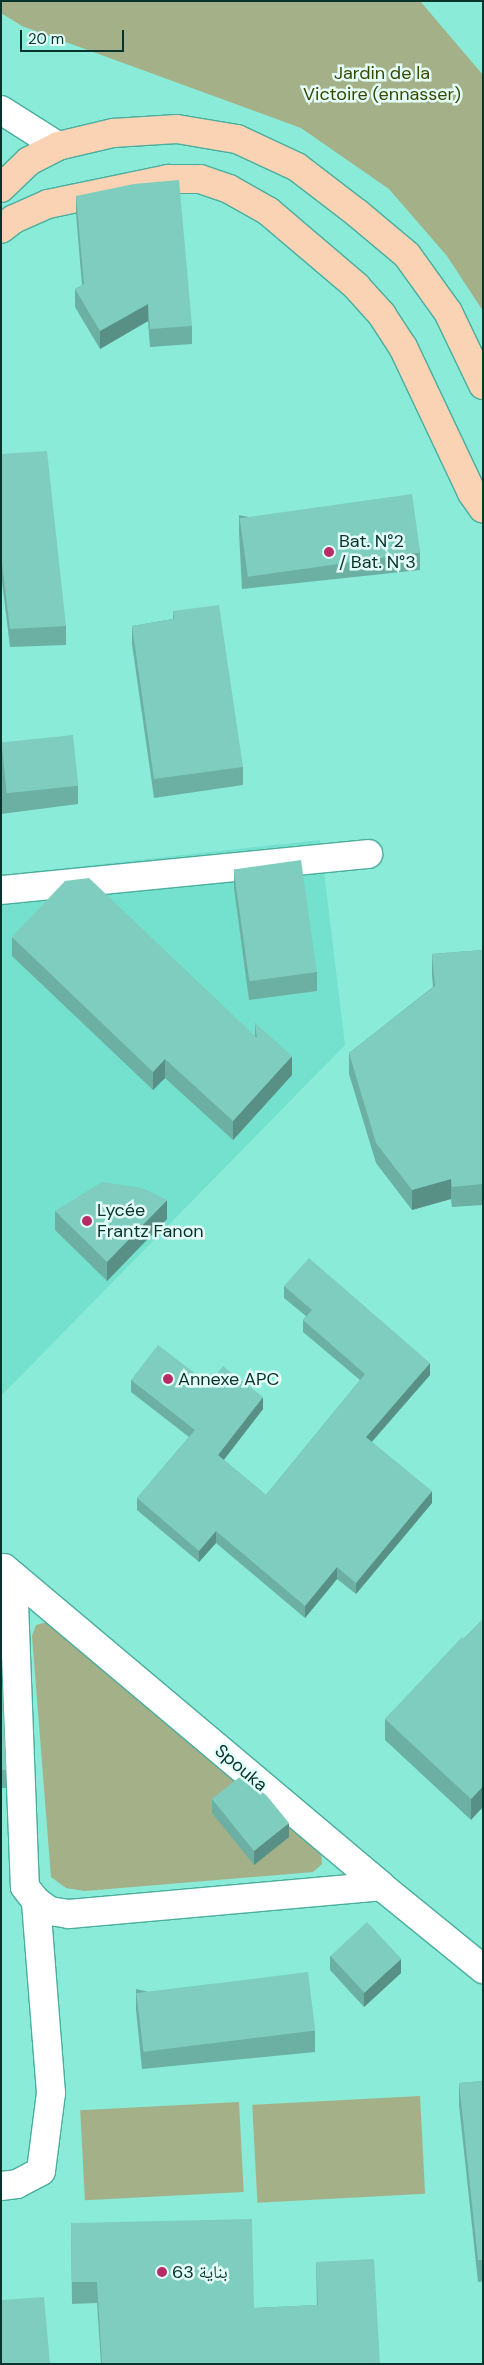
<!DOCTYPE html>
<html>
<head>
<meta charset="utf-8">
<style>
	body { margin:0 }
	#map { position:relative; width:484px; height:2365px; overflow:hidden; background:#8aebd9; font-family:"DM Sans","Noto Naskh Arabic",sans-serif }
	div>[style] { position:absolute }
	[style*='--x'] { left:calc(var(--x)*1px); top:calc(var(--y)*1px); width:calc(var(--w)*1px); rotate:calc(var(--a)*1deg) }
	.built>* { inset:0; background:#74e0ce }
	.green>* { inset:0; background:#a4b087; transform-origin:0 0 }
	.roads { filter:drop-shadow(1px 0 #4aad9d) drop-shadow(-1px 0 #4aad9d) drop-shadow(0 1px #4aad9d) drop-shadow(0 -1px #4aad9d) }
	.minor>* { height:28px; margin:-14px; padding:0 14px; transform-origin:14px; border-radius:14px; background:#fff }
	.major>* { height:28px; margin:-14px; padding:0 14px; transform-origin:14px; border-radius:14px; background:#f9d3b3 }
	.wall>* { inset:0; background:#6cb0a3 }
	.shaded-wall>* { inset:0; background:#589085 }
	.building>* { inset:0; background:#7ecdbe; transform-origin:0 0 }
	.dots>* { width:14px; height:14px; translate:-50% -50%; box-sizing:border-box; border:2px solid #e3fef8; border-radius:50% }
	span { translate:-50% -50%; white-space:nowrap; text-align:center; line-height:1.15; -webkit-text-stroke:5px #e3fef8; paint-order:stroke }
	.park-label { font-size:18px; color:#3a4700 }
	.poi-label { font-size:18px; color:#06332c }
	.left { translate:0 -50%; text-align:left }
	.street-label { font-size:18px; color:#06332c }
	.frame { position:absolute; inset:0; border:2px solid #06332c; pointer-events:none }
	.scale { position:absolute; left:20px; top:30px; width:104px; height:22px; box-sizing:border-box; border:2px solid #06332c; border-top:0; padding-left:6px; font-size:15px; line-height:18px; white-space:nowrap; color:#06332c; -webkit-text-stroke:4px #e3fef8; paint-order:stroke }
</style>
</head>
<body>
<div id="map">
	<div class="built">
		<div style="clip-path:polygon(320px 840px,345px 1045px,1px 1396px,1px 875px)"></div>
	</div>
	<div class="green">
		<div style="clip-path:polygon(1px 1px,420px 1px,483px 75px,483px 311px,447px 256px,389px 189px,301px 128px,22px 26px,1px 13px)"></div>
		<div style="clip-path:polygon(47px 1622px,321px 1850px,322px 1864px,313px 1872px,85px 1891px,66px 1888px,51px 1877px,32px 1636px,36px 1625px)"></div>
		<div style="left:420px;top:2096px;width:98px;height:168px;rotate:87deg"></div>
		<div style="left:239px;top:2102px;width:90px;height:159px;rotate:87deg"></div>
	</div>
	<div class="roads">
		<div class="minor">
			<div style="--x:1;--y:110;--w:67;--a:32.3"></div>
			<div style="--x:1;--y:890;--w:369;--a:-5.6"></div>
			<div style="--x:4;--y:1568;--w:493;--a:40.1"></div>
			<div style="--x:381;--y:1886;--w:132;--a:39.1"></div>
			<div style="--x:13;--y:1577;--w:310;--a:87.8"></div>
			<div style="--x:25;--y:1887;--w:18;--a:52"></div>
			<div style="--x:36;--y:1901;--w:17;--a:36"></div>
			<div style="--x:50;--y:1911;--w:19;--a:9"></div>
			<div style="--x:69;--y:1914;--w:313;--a:-5.1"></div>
			<div style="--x:1;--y:2186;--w:16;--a:-7"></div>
			<div style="--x:17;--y:2184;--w:27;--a:-28"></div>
			<div style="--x:41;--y:2171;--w:79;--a:-82.7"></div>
			<div style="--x:51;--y:2093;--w:193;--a:-94.5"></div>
		</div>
		<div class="major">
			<div style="--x:1;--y:188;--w:39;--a:-44"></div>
			<div style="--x:29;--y:161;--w:33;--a:-27"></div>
			<div style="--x:58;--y:146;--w:57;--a:-13.3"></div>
			<div style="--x:113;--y:133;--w:64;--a:-3.6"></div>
			<div style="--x:177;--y:129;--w:61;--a:9.5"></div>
			<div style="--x:237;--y:139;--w:66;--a:25"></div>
			<div style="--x:297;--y:167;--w:76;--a:37.5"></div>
			<div style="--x:357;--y:213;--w:65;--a:40"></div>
			<div style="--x:407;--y:255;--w:70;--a:54.3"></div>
			<div style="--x:448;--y:312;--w:81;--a:64.4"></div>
			<div style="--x:1;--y:229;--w:16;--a:-38"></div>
			<div style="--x:14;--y:219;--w:37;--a:-24"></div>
			<div style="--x:48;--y:204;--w:123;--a:-11.8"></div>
			<div style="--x:168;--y:179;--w:32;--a:0"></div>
			<div style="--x:200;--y:179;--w:31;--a:19"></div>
			<div style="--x:229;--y:189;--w:45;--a:29.4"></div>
			<div style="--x:268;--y:211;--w:116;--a:40.4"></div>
			<div style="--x:356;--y:286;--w:39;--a:48"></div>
			<div style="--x:382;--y:315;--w:38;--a:57"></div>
			<div style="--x:403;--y:347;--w:161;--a:64.7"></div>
			<div style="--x:472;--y:493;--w:19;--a:55"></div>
		</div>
	</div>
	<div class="wall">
		<div style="clip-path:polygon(76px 196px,192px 326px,192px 344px,150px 347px,148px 321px,100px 349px,75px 307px,75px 289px,82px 285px,76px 214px)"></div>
		<div style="clip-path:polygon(1px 454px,66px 626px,66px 645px,10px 647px,1px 573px)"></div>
		<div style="clip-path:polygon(239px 515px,420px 552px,420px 570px,242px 589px,239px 533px)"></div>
		<div style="clip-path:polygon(173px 611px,243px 767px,243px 785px,154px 798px,132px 644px,132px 626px,173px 619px)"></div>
		<div style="clip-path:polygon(1px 742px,78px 786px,78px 804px,1px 814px)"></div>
		<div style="clip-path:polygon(234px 869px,317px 972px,317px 991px,249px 1000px,234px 888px)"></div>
		<div style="clip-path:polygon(12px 937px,255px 1036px,255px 1023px,292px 1075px,233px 1140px,165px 1078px,153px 1090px,12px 956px)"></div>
		<div style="clip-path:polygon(483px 950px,483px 1205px,452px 1207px,451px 1199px,412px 1210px,376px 1163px,349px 1074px,349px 1053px,433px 987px,432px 975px,432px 954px)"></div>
		<div style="clip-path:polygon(55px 1211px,167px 1219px,107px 1281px,55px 1230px)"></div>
		<div style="clip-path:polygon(284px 1286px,430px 1375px,372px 1442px,432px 1503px,356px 1594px,337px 1579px,305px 1618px,216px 1543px,199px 1562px,137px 1510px,137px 1498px,189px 1437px,131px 1392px,131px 1380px,209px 1384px,263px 1409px,224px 1460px,266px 1495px,360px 1380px,303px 1332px,303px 1320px,306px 1316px,284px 1298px)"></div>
		<div style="clip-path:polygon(483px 1619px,471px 1820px,385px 1740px,385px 1719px)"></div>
		<div style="clip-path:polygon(1px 1659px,6px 1770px,6px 1788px,1px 1788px)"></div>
		<div style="clip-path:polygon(212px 1799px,289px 1837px,254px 1865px,212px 1813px)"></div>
		<div style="clip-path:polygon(330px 1956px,401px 1973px,364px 2007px,330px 1970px)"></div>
		<div style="clip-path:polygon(136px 1989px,315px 2031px,315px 2052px,142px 2069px,136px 2010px)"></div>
		<div style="clip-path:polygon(483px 2081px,483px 2281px,478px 2282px,459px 2105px,459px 2083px)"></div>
		<div style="clip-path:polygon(71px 2223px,254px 2308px,317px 2305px,316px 2262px,380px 2364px,101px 2364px,97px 2303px,72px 2304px)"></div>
	</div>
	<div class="shaded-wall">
		<div style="clip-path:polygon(148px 304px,148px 321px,100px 349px,100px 331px)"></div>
		<div style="clip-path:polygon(292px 1056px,292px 1075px,233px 1140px,233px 1121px)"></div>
		<div style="clip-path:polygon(165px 1059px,165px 1078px,153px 1090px,153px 1072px)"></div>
		<div style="clip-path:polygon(451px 1179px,451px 1199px,412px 1210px,412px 1190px)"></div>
		<div style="clip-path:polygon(167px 1200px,167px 1219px,107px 1281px,107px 1262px)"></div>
		<div style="clip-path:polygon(430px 1363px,430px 1375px,366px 1448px,366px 1437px)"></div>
		<div style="clip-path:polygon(263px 1397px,263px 1409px,218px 1467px,218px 1455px)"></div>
		<div style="clip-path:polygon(432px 1491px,432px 1503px,356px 1594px,356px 1583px)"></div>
		<div style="clip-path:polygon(216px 1531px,216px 1543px,199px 1562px,199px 1551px)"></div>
		<div style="clip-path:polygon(337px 1567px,337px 1579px,305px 1618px,305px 1606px)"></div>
		<div style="clip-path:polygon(483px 1786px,483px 1807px,471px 1820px,471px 1799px)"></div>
		<div style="clip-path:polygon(289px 1823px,289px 1837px,254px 1865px,254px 1851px)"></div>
		<div style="clip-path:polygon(401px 1959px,401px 1973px,364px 2007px,364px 1993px)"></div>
	</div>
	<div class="building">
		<div style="clip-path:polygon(179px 180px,192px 326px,150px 329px,148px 304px,100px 331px,75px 289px,84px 284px,76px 196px,134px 184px)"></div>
		<div style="clip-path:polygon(47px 451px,66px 626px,10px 629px,1px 555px,1px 454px)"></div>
		<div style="left:412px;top:494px;width:59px;height:174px;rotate:82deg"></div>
		<div style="clip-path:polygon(219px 605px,243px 767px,154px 779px,132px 626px,174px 619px,173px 611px)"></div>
		<div style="left:73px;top:735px;width:51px;height:72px;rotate:84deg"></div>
		<div style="left:301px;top:860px;width:113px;height:68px;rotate:82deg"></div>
		<div style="clip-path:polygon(89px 878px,257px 1038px,255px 1023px,292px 1056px,233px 1121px,165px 1059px,153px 1072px,12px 937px,65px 881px)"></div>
		<div style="clip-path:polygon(483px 950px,483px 1184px,452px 1187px,451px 1179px,412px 1190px,376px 1143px,349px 1053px,435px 986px,432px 954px)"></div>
		<div style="clip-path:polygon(102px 1182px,142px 1188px,167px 1200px,107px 1262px,55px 1211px)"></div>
		<div style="clip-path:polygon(309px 1258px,430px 1363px,366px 1437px,432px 1491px,356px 1583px,337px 1567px,305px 1606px,216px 1531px,199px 1551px,137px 1498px,195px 1430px,131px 1380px,158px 1345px,209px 1384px,223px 1366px,263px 1397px,218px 1455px,266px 1495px,365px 1374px,303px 1320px,312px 1310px,284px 1286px)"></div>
		<div style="clip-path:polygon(483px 1619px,483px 1786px,471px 1799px,385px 1719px,462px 1637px,464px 1639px)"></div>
		<div style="clip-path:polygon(1px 1659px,6px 1770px,1px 1770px)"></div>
		<div style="clip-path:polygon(242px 1775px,267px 1796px,289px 1823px,254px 1851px,212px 1799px)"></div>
		<div style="left:367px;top:1922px;width:50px;height:50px;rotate:47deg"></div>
		<div style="left:308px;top:1972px;width:59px;height:173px;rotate:83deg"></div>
		<div style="clip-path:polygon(483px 2081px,483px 2260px,478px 2260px,459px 2083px)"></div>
		<div style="clip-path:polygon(252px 2219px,254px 2308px,318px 2305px,316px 2262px,374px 2259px,380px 2364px,102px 2364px,97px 2282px,72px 2282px,71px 2223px)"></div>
		<div style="clip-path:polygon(44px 2297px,50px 2364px,1px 2364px,1px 2300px)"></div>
	</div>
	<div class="dots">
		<div style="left:329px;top:552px;background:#b72c65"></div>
		<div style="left:87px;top:1221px;background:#b72c65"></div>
		<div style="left:168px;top:1379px;background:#b72c65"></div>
		<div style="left:162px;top:2272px;background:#b72c65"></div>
	</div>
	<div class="park-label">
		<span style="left:382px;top:84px">Jardin de la<br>Victoire (ennasser)</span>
	</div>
	<div class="poi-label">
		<span class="left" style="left:339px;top:552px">Bat. N°2<br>/ Bat. N°3</span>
		<span class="left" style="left:97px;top:1221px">Lycée<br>Frantz Fanon</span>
		<span class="left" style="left:178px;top:1379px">Annexe APC</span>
		<span class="left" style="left:172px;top:2272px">بناية 63</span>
	</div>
	<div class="street-label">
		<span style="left:241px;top:1768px;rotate:40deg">Spouka</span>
	</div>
	<div class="frame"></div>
	<div class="scale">20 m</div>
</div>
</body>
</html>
